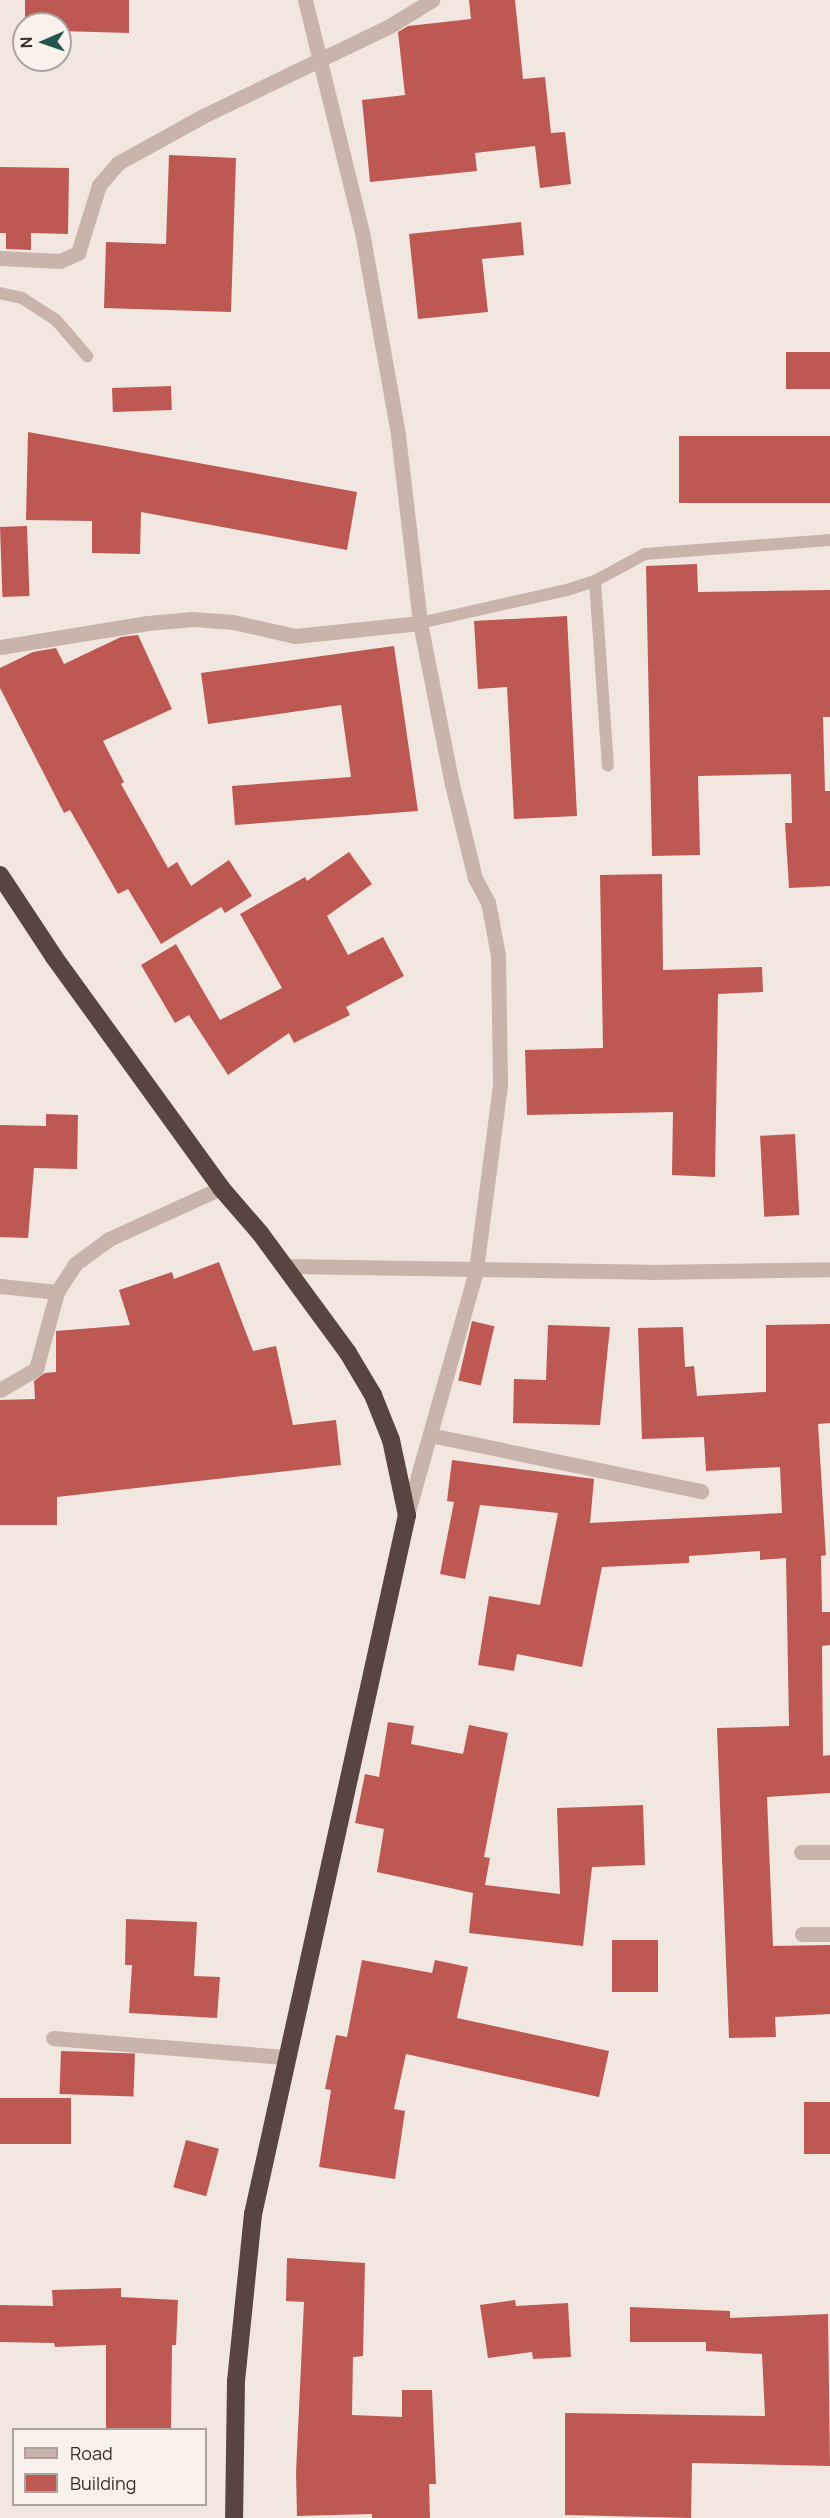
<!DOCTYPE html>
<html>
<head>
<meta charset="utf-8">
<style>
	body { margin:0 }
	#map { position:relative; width:830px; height:2518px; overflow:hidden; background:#f1e6e0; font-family:Manrope,sans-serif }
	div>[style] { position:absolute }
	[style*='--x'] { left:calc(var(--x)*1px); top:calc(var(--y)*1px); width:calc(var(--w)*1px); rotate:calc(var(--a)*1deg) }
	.building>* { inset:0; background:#bd5852; transform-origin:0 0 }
	.lane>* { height:12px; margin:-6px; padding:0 6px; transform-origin:6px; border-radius:6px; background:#c9b4ac }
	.street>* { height:15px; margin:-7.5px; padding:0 7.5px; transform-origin:7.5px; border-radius:7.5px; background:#c9b4ac }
	.highway>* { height:18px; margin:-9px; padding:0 9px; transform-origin:9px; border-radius:9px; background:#584542 }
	span { translate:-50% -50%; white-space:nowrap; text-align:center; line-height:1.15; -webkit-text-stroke:6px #f9f1ec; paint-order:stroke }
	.legend { position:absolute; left:12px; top:2428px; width:195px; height:78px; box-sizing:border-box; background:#f9f1ec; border:2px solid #aca29f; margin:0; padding:8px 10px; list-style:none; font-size:18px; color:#382c2b }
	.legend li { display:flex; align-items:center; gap:12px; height:30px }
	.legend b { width:30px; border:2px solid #aca29f }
	.north { position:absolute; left:12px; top:12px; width:60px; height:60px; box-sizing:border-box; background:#f9f1ec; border:2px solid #aca29f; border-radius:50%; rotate:268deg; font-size:16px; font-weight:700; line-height:24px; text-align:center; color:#382c2b }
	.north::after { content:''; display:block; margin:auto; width:21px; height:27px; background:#235650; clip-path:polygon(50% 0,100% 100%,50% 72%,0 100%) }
</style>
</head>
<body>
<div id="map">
	<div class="building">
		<div style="clip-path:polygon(25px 0,129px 0,129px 33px,60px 31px,60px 24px,25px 24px)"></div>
		<div style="clip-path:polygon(469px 0,515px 0,523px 79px,545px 77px,551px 133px,565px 132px,571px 184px,540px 188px,535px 146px,475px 153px,477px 171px,370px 182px,362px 100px,405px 95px,398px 32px,408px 26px,471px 19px)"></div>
		<div style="clip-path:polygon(169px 155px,236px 158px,231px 312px,104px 308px,106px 242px,166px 244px)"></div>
		<div style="clip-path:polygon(0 167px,69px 168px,68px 234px,31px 233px,31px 250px,6px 249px,6px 233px,0 233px)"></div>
		<div style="clip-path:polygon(521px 222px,524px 255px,482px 259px,488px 312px,418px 319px,409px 234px)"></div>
		<div style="left:830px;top:352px;width:37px;height:44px;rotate:90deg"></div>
		<div style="left:171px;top:386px;width:24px;height:59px;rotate:88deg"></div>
		<div style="clip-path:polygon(28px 432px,357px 492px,347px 550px,141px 512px,140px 554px,92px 553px,92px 521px,26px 520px)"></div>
		<div style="left:830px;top:436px;width:67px;height:151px;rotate:90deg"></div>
		<div style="left:27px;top:526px;width:70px;height:27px;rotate:88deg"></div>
		<div style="clip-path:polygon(697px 564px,698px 592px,830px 590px,830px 717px,823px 717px,825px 791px,830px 791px,830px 886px,789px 888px,785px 823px,792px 823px,791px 774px,698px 776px,700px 855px,652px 856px,646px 566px)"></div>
		<div style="clip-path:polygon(567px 616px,577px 816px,514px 819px,507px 687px,478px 689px,474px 621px)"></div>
		<div style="clip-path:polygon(138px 635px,172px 709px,103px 741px,124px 782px,121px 784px,168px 868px,177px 862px,191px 886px,229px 860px,252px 896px,225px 913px,221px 907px,161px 944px,128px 889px,118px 894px,70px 810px,64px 813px,0 688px,0 668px,33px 652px,56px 648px,64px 664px,121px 637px)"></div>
		<div style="clip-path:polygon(394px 646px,418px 811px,235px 825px,232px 786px,351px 777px,341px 705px,208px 724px,201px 673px)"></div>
		<div style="clip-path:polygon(349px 852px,372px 884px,327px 916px,348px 955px,383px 937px,404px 976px,346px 1007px,350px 1015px,294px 1043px,289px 1033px,228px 1075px,189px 1015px,175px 1023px,141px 965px,176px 944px,220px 1020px,282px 988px,240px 914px,305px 877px,307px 881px)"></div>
		<div style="clip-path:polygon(662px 874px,663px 970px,762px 967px,763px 992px,718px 994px,715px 1177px,672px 1175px,673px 1112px,527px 1115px,525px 1050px,603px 1048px,600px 875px)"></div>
		<div style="clip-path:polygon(46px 1114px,78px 1115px,77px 1169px,34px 1168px,28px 1238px,0 1237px,0 1125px,46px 1126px)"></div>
		<div style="left:795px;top:1134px;width:81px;height:35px;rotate:87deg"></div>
		<div style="clip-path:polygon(219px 1262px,253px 1351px,276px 1346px,293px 1425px,336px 1420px,341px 1465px,57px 1497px,57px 1525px,0 1525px,0 1400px,35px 1399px,34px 1381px,45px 1373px,56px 1372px,56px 1331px,130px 1325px,119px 1290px,172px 1272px,174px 1279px)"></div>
		<div style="left:472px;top:1321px;width:23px;height:61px;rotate:13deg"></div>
		<div style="clip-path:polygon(830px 1324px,830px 1423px,818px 1424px,826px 1555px,821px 1556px,822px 1612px,830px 1612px,830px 1645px,822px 1646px,823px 1756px,830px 1755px,830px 1793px,767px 1797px,773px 1946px,830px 1945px,830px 2014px,775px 2017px,776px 2037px,729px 2038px,717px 1728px,789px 1726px,786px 1558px,760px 1560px,760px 1551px,689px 1556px,689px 1563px,602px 1567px,582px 1667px,517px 1654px,514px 1671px,478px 1665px,489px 1596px,540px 1605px,558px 1513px,480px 1505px,465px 1579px,440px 1574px,454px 1502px,447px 1501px,452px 1460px,594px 1479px,590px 1523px,782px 1513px,780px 1467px,706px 1471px,704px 1437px,642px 1439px,638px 1328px,683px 1327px,685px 1367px,694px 1366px,697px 1396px,766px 1392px,766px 1325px)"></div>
		<div style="clip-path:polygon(548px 1325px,610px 1327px,600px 1425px,513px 1423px,514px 1379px,546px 1380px)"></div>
		<div style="clip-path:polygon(388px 1722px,414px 1726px,411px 1744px,463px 1754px,469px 1725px,508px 1733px,484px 1857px,490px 1858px,485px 1885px,560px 1894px,557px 1808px,643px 1805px,645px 1865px,592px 1867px,583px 1946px,469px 1933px,473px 1893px,377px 1872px,384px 1829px,355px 1823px,365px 1774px,379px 1777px)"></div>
		<div style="clip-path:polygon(126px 1919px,197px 1922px,194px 1976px,220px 1977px,217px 2018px,129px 2013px,132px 1965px,125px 1965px)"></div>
		<div style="left:612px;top:1940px;width:46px;height:52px"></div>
		<div style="clip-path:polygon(362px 1960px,432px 1973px,435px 1960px,468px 1967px,457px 2018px,609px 2051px,599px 2097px,406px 2054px,394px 2109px,405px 2111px,395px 2179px,319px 2167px,331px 2090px,325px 2089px,336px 2035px,347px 2037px)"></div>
		<div style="left:61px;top:2051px;width:74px;height:43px;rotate:2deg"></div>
		<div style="left:0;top:2098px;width:71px;height:46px"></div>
		<div style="left:804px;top:2102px;width:26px;height:52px"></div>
		<div style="left:186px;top:2140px;width:34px;height:49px;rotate:15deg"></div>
		<div style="clip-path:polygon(287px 2258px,365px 2263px,363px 2356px,353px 2357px,352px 2415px,402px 2417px,402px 2390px,432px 2390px,436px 2484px,429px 2484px,430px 2518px,372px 2518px,372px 2514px,297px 2516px,296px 2472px,304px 2302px,286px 2301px)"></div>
		<div style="clip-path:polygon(121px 2288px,121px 2297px,178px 2300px,176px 2345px,172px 2345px,171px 2430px,106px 2430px,106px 2345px,55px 2347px,54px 2343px,0 2342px,0 2305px,53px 2306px,52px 2290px)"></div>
		<div style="clip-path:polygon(515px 2300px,516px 2306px,568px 2303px,571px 2357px,533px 2359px,532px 2352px,488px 2358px,480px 2305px)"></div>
		<div style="clip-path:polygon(630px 2307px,730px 2311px,730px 2318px,828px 2314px,830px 2466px,692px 2463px,691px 2518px,565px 2515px,565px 2413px,765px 2416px,762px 2354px,706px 2351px,706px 2342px,630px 2342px)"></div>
	</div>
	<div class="lane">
		<div style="--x:0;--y:293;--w:23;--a:13"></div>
		<div style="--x:22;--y:298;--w:40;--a:32.9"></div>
		<div style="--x:56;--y:320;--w:48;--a:49.3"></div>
		<div style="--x:595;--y:581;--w:185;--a:86"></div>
		<div style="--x:420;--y:623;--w:151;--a:-12.7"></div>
		<div style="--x:567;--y:590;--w:29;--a:-18"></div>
		<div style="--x:595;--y:581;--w:57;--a:-28.4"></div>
		<div style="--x:645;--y:554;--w:186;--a:-4.3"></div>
	</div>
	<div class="street">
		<div style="--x:305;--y:0;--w:239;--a:76.2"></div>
		<div style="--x:362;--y:232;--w:206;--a:79.9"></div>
		<div style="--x:398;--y:435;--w:189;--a:83.3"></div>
		<div style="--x:420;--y:623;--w:164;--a:78.8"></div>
		<div style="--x:452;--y:784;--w:97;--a:76.3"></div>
		<div style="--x:475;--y:878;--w:27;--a:62"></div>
		<div style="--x:488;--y:902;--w:54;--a:79.3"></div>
		<div style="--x:498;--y:955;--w:130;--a:89.1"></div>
		<div style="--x:500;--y:1085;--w:188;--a:97.4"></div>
		<div style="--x:476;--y:1271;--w:254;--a:105.8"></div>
		<div style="--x:0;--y:258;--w:60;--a:2.9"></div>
		<div style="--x:60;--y:261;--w:20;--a:-24"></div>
		<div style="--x:78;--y:253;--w:71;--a:-72.8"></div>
		<div style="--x:99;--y:185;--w:29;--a:-49"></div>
		<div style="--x:118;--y:163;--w:97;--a:-28.9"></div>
		<div style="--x:203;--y:116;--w:205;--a:-25.7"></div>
		<div style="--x:388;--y:27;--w:52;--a:-31.5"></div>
		<div style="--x:0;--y:647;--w:150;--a:-9.2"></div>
		<div style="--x:148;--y:623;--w:45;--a:-5.1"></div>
		<div style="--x:193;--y:619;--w:40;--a:4.3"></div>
		<div style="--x:233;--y:622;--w:64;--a:12.7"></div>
		<div style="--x:295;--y:636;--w:126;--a:-5.9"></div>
		<div style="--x:285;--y:1266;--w:364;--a:0.9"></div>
		<div style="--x:649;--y:1272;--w:181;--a:-0.9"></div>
		<div style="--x:0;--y:1286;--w:57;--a:6"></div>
		<div style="--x:0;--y:1390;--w:42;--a:-30.3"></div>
		<div style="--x:36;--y:1369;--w:80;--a:-74.7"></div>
		<div style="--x:57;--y:1292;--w:33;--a:-57"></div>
		<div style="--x:75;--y:1264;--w:42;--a:-36.3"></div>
		<div style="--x:109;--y:1239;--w:123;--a:-24.5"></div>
		<div style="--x:430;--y:1435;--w:277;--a:11.7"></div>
		<div style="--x:801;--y:1852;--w:29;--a:0"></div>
		<div style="--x:802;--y:1934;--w:28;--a:0"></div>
		<div style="--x:53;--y:2038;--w:234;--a:4.7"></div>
	</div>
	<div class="highway">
		<div style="--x:0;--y:875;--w:98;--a:56.6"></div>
		<div style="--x:54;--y:957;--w:285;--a:54.1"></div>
		<div style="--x:221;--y:1188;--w:60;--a:49.1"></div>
		<div style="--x:260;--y:1233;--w:149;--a:53.7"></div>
		<div style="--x:348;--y:1353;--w:49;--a:59.2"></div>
		<div style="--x:373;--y:1395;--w:48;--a:68.2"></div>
		<div style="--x:391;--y:1440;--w:77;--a:78"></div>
		<div style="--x:407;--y:1515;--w:716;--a:102.42"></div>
		<div style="--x:253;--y:2214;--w:168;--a:95.8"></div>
		<div style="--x:236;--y:2381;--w:137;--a:90.8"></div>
	</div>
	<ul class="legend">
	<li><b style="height:8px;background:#c9b4ac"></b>Road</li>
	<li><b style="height:16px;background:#bd5852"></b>Building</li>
	</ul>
	<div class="north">N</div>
</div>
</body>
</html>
